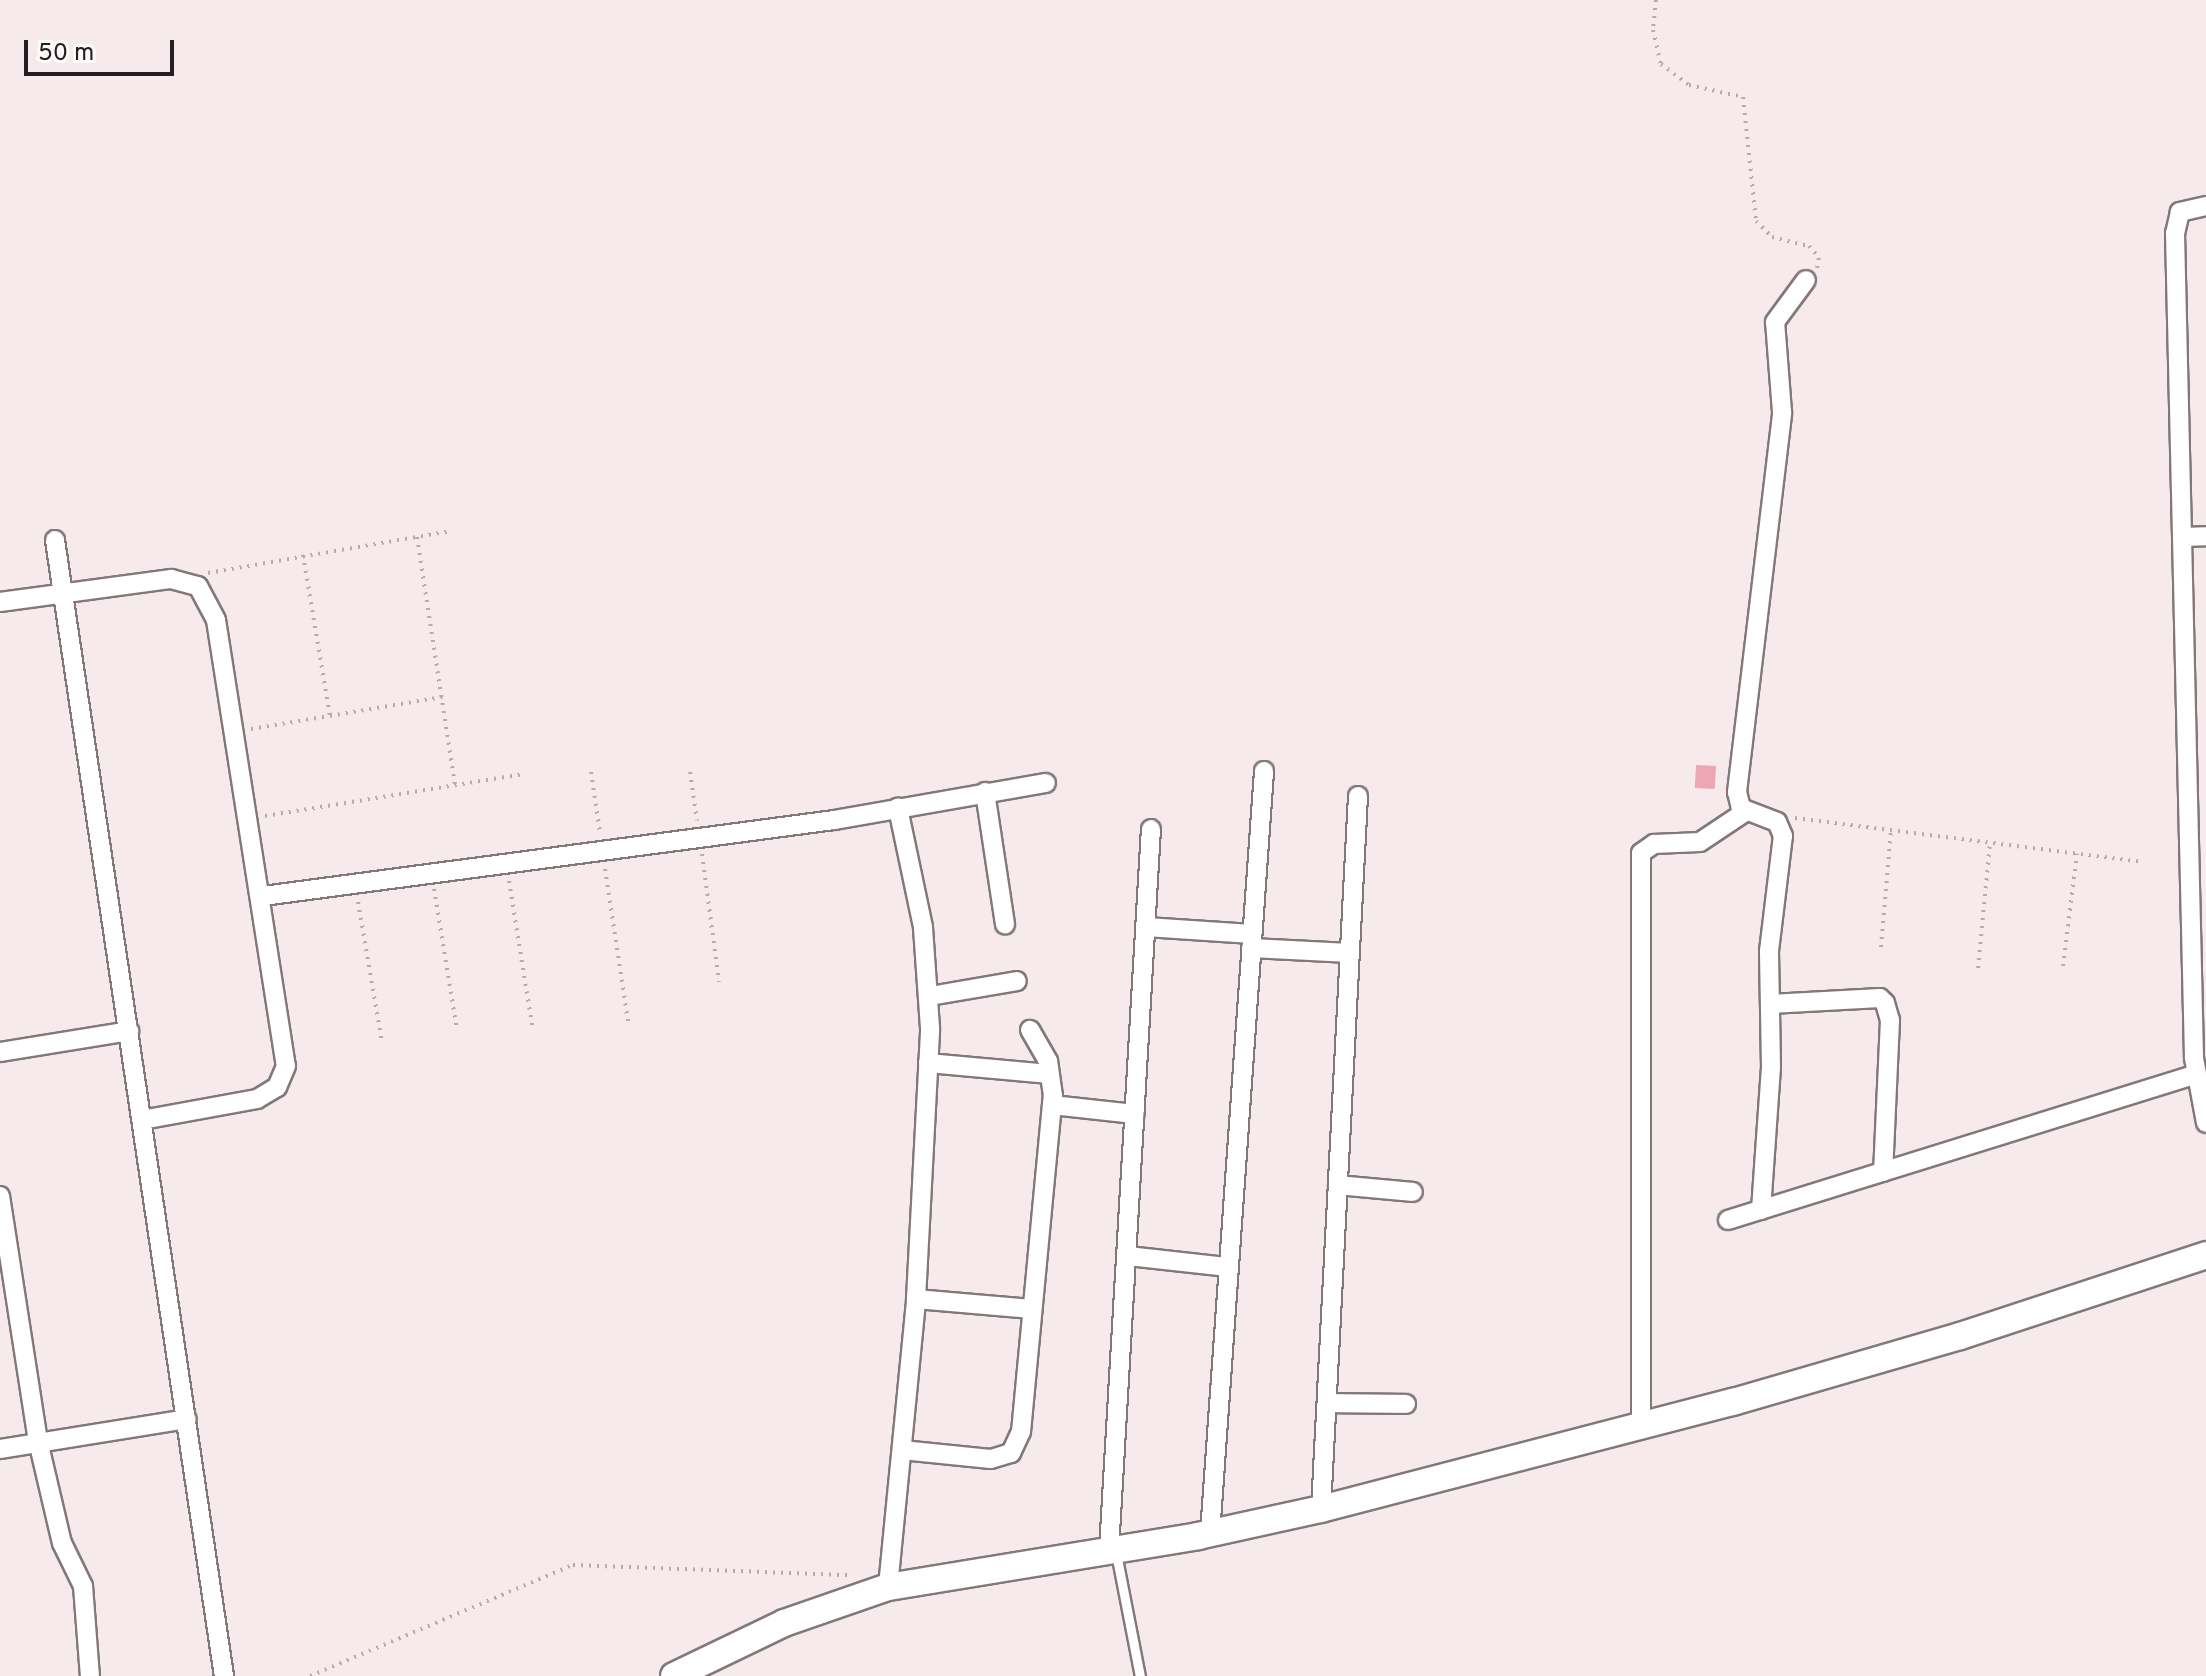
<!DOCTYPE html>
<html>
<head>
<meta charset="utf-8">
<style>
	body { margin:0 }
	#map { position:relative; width:2206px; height:1676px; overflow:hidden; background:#f7eaec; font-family:Overpass,sans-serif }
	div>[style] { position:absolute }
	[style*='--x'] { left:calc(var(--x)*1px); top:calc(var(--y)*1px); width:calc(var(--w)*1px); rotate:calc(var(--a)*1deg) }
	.building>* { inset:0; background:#eda6b4; transform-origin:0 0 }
	.path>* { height:4px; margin-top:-2px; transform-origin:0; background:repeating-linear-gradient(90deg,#b5aaac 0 2px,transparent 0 8px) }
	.roads { filter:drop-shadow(2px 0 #837879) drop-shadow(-2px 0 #837879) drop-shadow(0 2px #837879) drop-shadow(0 -2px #837879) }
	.lane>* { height:9px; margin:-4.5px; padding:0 4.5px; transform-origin:4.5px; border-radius:4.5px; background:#fff }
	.street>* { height:18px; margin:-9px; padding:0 9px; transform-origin:9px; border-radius:9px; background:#fff }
	.secondary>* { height:26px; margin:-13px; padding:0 13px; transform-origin:13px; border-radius:13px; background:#fff }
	span { translate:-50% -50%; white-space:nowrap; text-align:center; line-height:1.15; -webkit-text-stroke:6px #fffafa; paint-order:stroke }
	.scale { position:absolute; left:24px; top:40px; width:150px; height:36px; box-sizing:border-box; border:4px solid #242021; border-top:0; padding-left:10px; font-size:24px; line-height:28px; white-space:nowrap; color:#242021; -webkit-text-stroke:6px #fffafa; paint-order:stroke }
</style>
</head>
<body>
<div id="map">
	<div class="building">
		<div style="left:1696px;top:765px;width:20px;height:23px;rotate:3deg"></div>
	</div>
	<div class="path">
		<div style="--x:1656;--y:0;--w:30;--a:96"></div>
		<div style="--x:1653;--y:30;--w:35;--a:77"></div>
		<div style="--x:1661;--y:64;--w:35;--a:37"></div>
		<div style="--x:1689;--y:85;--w:55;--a:12.5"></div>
		<div style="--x:1743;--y:97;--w:125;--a:84"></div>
		<div style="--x:1756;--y:221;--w:23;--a:45"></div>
		<div style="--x:1772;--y:237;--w:38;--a:14"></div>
		<div style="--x:1809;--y:246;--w:16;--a:50"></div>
		<div style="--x:1819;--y:258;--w:10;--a:101"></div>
		<div style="--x:417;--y:537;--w:251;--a:81.3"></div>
		<div style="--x:303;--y:555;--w:163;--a:80.5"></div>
		<div style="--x:208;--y:573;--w:246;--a:-9.8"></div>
		<div style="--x:251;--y:729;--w:194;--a:-9.5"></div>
		<div style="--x:591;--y:772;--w:61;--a:81.5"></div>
		<div style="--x:690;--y:772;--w:49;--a:81.9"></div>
		<div style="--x:265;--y:816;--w:262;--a:-9.2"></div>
		<div style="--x:1795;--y:818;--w:350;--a:7.2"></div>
		<div style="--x:702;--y:854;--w:129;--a:82.4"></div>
		<div style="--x:605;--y:869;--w:154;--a:81.4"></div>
		<div style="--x:509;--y:881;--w:146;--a:80.9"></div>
		<div style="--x:434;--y:889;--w:142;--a:80.7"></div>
		<div style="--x:358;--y:902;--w:142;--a:80.3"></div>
		<div style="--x:1881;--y:947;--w:117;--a:-85.1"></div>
		<div style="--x:2063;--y:966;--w:113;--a:-82.9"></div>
		<div style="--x:1978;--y:968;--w:126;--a:-84.5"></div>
		<div style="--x:310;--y:1676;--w:285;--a:-22.9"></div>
		<div style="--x:573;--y:1565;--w:278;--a:2.1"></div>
	</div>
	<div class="roads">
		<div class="lane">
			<div style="--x:1116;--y:1553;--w:125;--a:79"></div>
		</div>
		<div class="street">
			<div style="--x:2206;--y:206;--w:27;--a:167"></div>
			<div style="--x:2180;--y:212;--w:22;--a:103"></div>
			<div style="--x:2175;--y:233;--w:825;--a:88.68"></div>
			<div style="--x:2194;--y:1058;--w:66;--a:79.5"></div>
			<div style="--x:2182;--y:537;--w:24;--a:-2"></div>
			<div style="--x:55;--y:540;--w:1149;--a:81.54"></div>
			<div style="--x:0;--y:602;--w:173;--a:-7.7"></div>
			<div style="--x:171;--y:579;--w:28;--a:15"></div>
			<div style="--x:198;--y:586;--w:38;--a:62"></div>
			<div style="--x:216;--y:620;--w:451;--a:81.1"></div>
			<div style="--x:286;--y:1066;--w:23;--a:113"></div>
			<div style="--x:277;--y:1087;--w:23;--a:149"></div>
			<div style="--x:257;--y:1099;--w:117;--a:169.7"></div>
			<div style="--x:985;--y:792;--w:134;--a:81.4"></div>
			<div style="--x:263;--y:896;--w:576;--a:-7.58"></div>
			<div style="--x:834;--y:820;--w:215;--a:-9.9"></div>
			<div style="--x:1146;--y:927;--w:106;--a:3.8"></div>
			<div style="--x:1251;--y:948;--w:99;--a:2.9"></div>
			<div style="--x:930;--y:996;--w:88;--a:-9.8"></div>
			<div style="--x:1770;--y:1004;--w:110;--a:-3.1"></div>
			<div style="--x:1880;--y:998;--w:7;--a:45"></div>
			<div style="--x:1885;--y:1003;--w:18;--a:74"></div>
			<div style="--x:1890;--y:1020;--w:152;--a:92.6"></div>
			<div style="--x:0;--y:1052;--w:131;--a:-9.2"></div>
			<div style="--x:928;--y:1063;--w:122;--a:5.2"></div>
			<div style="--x:1052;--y:1105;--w:83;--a:6.2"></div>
			<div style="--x:1338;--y:1185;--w:75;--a:5.3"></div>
			<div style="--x:0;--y:1196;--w:248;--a:81.2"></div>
			<div style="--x:38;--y:1441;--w:105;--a:76.8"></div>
			<div style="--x:62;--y:1543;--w:48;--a:64"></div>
			<div style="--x:83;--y:1586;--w:90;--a:85.6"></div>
			<div style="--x:1761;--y:1210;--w:143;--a:-86"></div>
			<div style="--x:1771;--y:1067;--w:116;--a:-91"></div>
			<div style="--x:1769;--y:951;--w:116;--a:-83.1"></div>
			<div style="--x:1783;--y:836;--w:15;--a:-113"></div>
			<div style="--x:1777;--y:822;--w:39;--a:-159"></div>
			<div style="--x:1741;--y:808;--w:16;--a:-104"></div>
			<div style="--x:1737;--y:792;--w:383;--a:-83.2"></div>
			<div style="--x:1782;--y:412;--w:90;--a:-94.4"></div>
			<div style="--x:1775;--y:322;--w:52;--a:-53.6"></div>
			<div style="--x:1728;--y:1220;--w:491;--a:-17.3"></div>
			<div style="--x:1128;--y:1256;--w:101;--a:6.3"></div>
			<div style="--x:916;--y:1299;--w:116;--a:4.9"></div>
			<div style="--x:1327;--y:1403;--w:79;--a:0.7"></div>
			<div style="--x:1641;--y:1428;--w:575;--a:-90"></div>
			<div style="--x:1641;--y:853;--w:16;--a:-35"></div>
			<div style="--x:1654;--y:844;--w:46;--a:-2.5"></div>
			<div style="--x:1700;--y:842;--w:54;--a:-33.7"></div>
			<div style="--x:0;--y:1449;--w:189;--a:-9.1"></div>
			<div style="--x:902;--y:1450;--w:89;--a:5.8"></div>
			<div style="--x:991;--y:1459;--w:21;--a:-17"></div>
			<div style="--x:1011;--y:1453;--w:23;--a:-65"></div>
			<div style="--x:1021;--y:1432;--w:338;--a:-84.6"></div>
			<div style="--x:1053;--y:1096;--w:35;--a:-98"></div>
			<div style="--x:1048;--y:1061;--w:36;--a:-120"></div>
			<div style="--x:1321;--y:1509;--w:714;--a:-87.03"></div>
			<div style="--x:1210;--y:1534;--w:765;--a:-85.95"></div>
			<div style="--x:1109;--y:1550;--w:722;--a:-86.67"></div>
			<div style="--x:888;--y:1587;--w:289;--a:-84.4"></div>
			<div style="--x:916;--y:1299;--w:271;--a:-87"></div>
			<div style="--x:930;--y:1028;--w:101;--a:-94"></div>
			<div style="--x:923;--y:927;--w:122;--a:-101.9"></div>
		</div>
		<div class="secondary">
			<div style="--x:674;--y:1676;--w:122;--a:-25.7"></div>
			<div style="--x:784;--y:1623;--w:110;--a:-19.1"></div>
			<div style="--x:888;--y:1587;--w:314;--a:-9.3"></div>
			<div style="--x:1198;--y:1536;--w:126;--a:-12.4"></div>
			<div style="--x:1321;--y:1509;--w:426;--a:-14.6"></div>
			<div style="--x:1733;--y:1402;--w:236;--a:-16.2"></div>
			<div style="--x:1960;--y:1336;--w:259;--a:-18.2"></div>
		</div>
	</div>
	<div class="scale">50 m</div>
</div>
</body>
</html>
